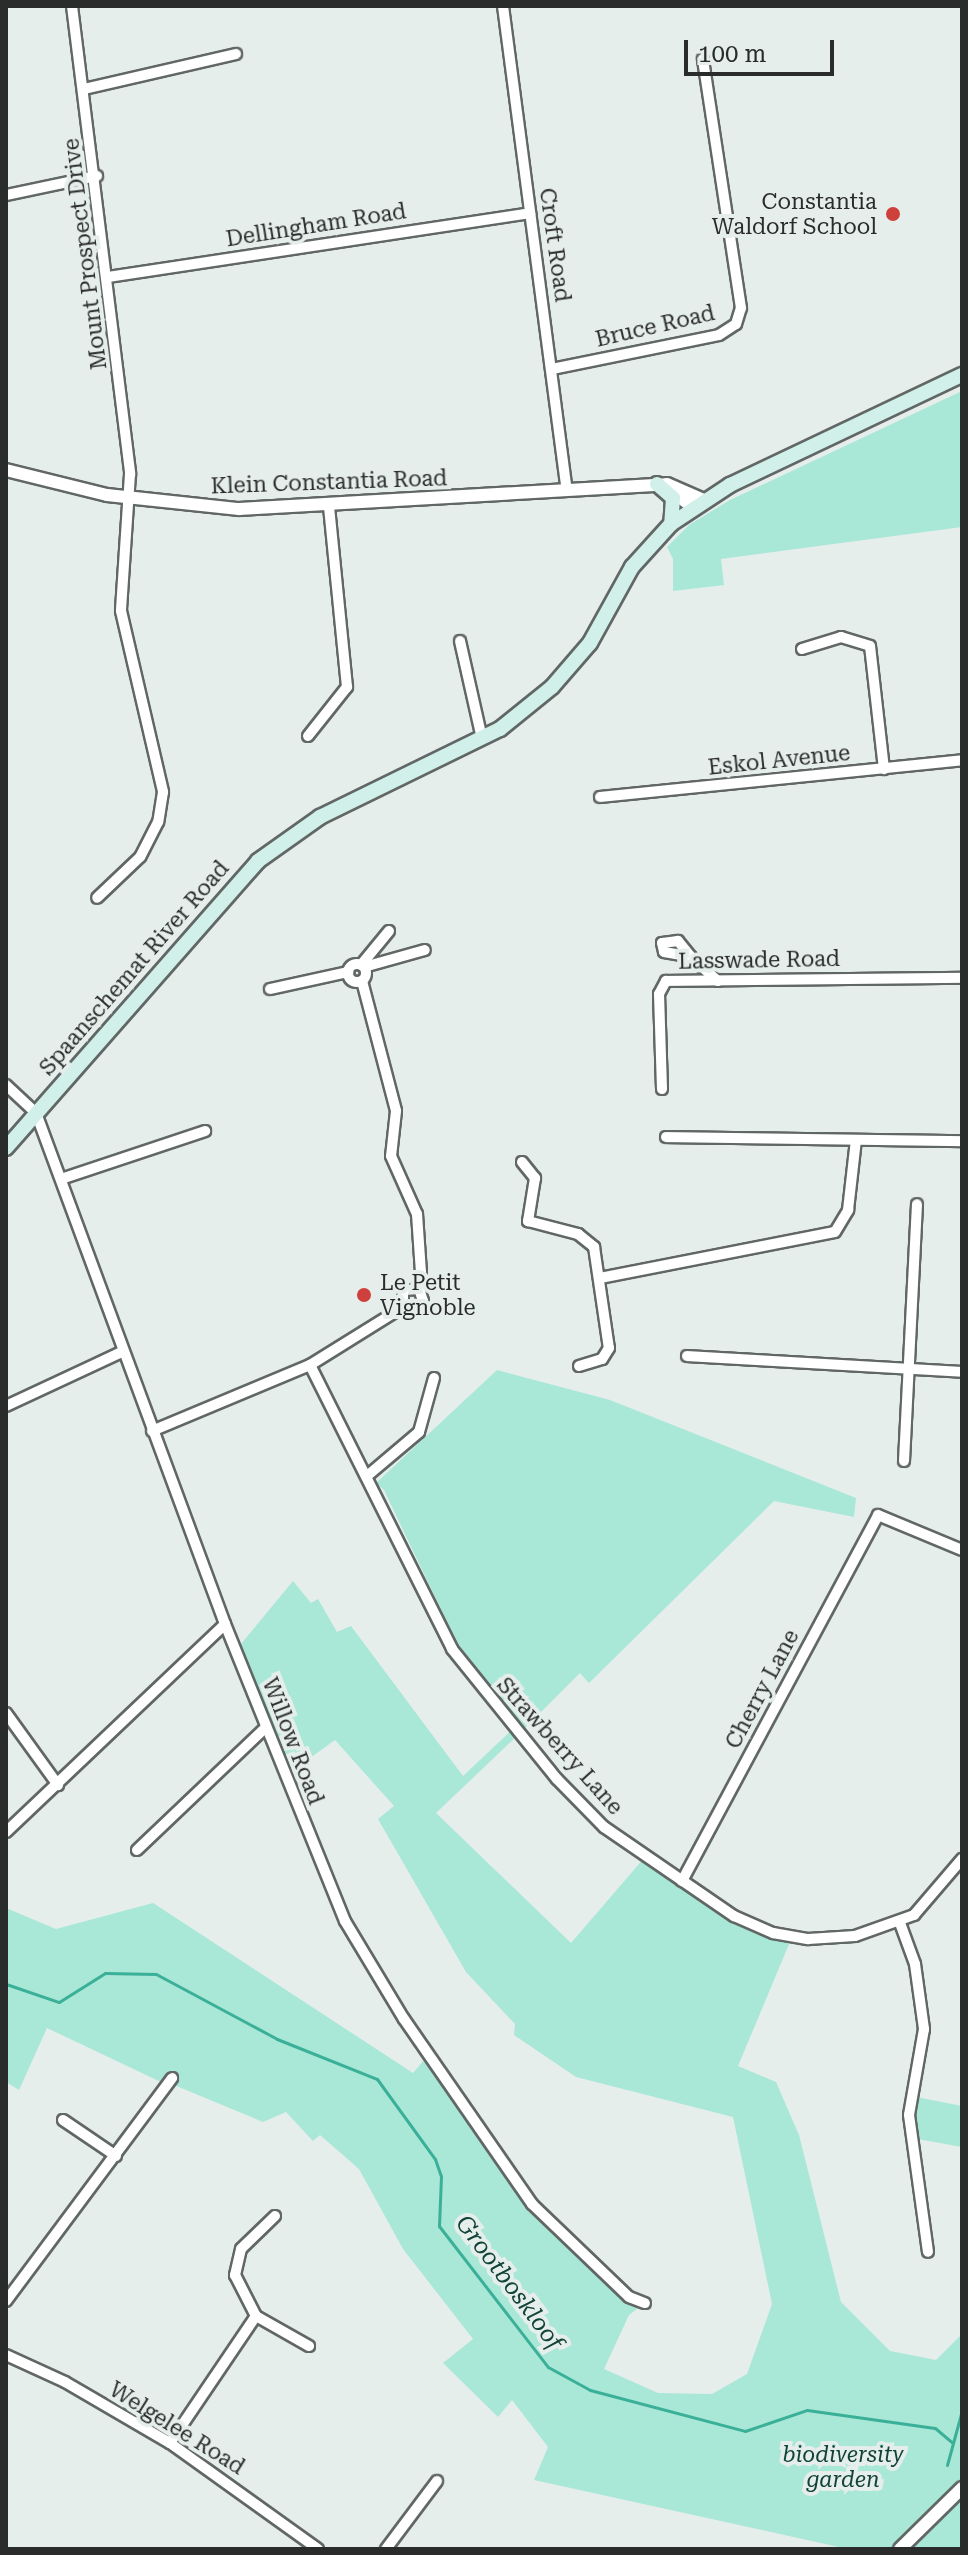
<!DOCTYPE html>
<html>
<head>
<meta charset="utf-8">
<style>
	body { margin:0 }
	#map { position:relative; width:968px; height:2555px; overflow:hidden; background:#e6eeeb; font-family:"Roboto Serif",serif }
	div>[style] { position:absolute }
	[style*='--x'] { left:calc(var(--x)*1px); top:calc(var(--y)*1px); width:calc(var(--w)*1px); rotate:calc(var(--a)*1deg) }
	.green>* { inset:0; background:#a9e7d7 }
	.stream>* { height:3px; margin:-1.5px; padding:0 1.5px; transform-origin:1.5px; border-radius:1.5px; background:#3bb098 }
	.roads { filter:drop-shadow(2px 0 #616765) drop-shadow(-2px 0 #616765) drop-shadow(0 2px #616765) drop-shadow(0 -2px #616765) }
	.minor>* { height:10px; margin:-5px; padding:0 5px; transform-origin:5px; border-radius:5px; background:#fff }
	.minor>.ring { margin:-5px; padding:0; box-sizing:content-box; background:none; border:10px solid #fff; border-radius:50% }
	.tertiary>* { height:12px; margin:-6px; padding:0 6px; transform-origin:6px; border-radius:6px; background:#fff }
	.secondary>* { height:14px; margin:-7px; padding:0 7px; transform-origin:7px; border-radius:7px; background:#d0f0e9 }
	.dots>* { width:22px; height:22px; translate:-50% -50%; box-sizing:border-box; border:4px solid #e6eeeb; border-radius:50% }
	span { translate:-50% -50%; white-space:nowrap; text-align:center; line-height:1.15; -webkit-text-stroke:8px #e6eeeb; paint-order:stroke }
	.poi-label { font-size:22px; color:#292c2b }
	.right { translate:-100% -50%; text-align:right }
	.left { translate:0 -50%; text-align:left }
	.street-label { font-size:22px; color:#292c2b }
	.park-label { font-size:22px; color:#114339; font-style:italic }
	.water-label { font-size:24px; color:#114339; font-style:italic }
	.frame { position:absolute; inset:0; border:8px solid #292c2b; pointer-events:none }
	.scale { position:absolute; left:684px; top:40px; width:150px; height:36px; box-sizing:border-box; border:4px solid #292c2b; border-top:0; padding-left:10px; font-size:24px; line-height:28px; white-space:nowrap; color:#292c2b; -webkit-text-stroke:6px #e6eeeb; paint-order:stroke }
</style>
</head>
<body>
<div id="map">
	<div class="green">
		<div style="clip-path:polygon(962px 391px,962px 527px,721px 559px,724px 585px,673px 591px,673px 559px,667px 547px,689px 525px,730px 500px)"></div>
		<div style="clip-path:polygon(497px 1370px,610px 1400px,856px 1498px,854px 1517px,774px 1501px,589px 1683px,580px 1673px,523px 1730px,464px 1658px,384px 1490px,376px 1483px)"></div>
		<div style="clip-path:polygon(293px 1581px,311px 1603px,318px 1599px,337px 1632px,351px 1626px,463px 1776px,514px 1728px,519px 1734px,436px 1813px,571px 1943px,645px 1857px,734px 1916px,792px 1937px,738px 2066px,776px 2082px,799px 2135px,841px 2302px,890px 2351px,936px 2360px,962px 2334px,962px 2549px,848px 2549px,534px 2480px,548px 2447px,512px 2400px,498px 2417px,443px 2363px,473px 2339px,403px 2249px,359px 2169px,320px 2135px,313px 2141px,286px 2112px,263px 2122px,174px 2085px,126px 2149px,119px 2144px,163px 2083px,47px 2028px,19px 2090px,6px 2082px,6px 1908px,56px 1929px,153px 1903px,413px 2073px,429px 2054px,558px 2234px,645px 2303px,629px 2315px,604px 2369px,658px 2393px,712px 2394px,747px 2374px,772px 2304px,733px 2117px,576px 2077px,514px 2035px,515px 2024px,466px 1972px,378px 1819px,394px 1806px,335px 1740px,285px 1776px,236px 1650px)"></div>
		<div style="clip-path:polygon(911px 2096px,962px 2106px,962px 2147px,912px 2138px)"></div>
	</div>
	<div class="stream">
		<div style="--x:6;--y:1984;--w:56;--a:18.8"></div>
		<div style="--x:59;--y:2002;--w:54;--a:-32.2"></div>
		<div style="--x:105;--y:1973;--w:51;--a:1.1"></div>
		<div style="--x:156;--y:1974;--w:137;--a:28.2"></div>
		<div style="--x:277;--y:2039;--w:108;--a:21.8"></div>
		<div style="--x:377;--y:2079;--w:99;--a:54.1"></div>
		<div style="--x:435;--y:2159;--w:18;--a:71"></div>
		<div style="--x:441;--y:2176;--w:50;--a:92.3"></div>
		<div style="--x:439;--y:2226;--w:178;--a:52.3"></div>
		<div style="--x:548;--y:2367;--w:48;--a:28.7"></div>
		<div style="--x:590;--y:2390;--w:160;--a:14.8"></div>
		<div style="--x:745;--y:2431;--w:65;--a:-18.7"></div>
		<div style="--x:807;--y:2410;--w:129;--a:8"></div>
		<div style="--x:935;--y:2428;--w:23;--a:40"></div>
		<div style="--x:947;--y:2465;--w:57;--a:-74.7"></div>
	</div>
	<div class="roads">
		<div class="minor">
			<div style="--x:72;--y:6;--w:472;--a:82.9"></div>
			<div style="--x:130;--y:474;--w:137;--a:93.8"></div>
			<div style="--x:121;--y:611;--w:186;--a:76.9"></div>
			<div style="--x:163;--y:792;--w:30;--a:99"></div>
			<div style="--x:158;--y:822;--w:39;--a:117"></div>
			<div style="--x:140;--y:857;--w:59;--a:136.4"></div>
			<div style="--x:503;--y:6;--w:487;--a:82.5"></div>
			<div style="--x:84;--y:89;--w:156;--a:-13"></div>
			<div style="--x:6;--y:195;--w:93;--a:-11.8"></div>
			<div style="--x:108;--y:277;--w:427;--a:-8.6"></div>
			<div style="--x:552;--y:369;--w:170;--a:-11.5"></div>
			<div style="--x:719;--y:335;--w:20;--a:-33"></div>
			<div style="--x:736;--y:324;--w:17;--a:-73"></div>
			<div style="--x:741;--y:308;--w:252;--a:-98.7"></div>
			<div style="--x:460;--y:641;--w:100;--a:77.3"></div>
			<div style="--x:802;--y:649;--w:41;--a:-17.1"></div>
			<div style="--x:841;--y:637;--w:30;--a:17"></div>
			<div style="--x:870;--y:646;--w:124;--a:83.5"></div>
			<div style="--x:308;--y:736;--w:63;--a:-51.5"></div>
			<div style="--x:347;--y:687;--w:182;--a:-95.7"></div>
			<div style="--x:600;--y:797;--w:364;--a:-5.8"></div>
			<div style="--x:691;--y:957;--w:21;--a:-129"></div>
			<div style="--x:678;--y:941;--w:16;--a:173"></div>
			<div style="--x:662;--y:943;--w:9;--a:77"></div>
			<div style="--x:664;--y:952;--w:27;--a:10"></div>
			<div style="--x:691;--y:957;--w:36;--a:42"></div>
			<div class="ring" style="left:348px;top:964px;width:8px;height:8px"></div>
			<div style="--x:361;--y:965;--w:44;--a:-50.5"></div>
			<div style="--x:364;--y:967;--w:63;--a:-15.6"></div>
			<div style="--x:362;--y:981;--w:134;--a:75.3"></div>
			<div style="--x:396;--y:1111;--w:45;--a:96.3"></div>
			<div style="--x:391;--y:1156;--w:64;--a:65.9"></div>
			<div style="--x:417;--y:1214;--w:58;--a:86.1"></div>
			<div style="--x:421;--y:1272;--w:16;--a:104"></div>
			<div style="--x:270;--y:989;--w:80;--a:-12.3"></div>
			<div style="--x:6;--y:1085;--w:41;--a:43"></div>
			<div style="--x:36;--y:1113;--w:545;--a:69.7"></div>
			<div style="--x:225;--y:1624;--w:320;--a:68"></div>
			<div style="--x:345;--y:1921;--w:114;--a:59"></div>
			<div style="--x:404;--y:2019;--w:225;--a:55.3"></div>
			<div style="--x:532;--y:2204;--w:134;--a:43.8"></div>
			<div style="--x:629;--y:2297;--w:17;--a:21"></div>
			<div style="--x:662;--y:1089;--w:95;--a:-91.8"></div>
			<div style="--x:659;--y:994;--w:15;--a:-62"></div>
			<div style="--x:666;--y:981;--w:296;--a:-0.6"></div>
			<div style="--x:666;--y:1137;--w:296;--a:0.8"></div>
			<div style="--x:522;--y:1162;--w:21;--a:51"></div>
			<div style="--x:535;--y:1178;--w:44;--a:99.2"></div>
			<div style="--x:528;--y:1221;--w:52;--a:14.6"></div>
			<div style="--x:578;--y:1234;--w:21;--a:39"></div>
			<div style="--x:594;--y:1247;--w:102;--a:81.6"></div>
			<div style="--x:609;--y:1348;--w:13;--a:122"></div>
			<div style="--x:602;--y:1359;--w:24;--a:163"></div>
			<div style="--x:61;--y:1179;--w:152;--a:-18.4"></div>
			<div style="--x:600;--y:1278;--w:239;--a:-11.1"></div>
			<div style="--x:835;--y:1232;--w:26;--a:-59"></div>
			<div style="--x:848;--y:1210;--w:70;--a:-83.5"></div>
			<div style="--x:687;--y:1356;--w:275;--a:3.3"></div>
			<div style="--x:310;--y:1365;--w:318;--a:63.4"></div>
			<div style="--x:452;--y:1649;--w:167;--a:51.1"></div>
			<div style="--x:557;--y:1779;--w:67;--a:45.6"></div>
			<div style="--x:604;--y:1827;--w:158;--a:34.4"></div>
			<div style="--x:734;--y:1916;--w:43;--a:23.6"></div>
			<div style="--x:773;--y:1933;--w:36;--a:10"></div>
			<div style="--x:808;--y:1939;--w:47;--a:-3.7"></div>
			<div style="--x:855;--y:1936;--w:63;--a:-19.6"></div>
			<div style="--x:914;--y:1915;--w:74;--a:-49.4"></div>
			<div style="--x:6;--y:1406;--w:128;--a:-25"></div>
			<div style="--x:152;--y:1431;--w:171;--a:-22.7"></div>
			<div style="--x:310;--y:1365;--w:110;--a:-31.9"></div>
			<div style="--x:403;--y:1307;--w:16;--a:4"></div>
			<div style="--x:419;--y:1308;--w:8;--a:-60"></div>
			<div style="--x:423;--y:1301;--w:13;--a:-108"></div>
			<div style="--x:419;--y:1289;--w:16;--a:176"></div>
			<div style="--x:403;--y:1290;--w:17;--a:90"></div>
			<div style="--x:904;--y:1461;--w:257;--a:-87.1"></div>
			<div style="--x:367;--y:1476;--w:68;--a:-40.2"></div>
			<div style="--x:419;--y:1432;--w:56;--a:-74.5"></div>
			<div style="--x:6;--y:1713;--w:89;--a:54.2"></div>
			<div style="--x:6;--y:1832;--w:302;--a:-43.5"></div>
			<div style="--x:137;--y:1850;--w:178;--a:-43.6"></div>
			<div style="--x:682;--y:1881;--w:415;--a:-61.8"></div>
			<div style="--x:878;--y:1515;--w:91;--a:22.6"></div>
			<div style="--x:900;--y:1923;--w:44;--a:69.9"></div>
			<div style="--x:915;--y:1964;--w:66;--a:82.1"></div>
			<div style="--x:924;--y:2029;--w:87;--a:99.9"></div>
			<div style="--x:909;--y:2115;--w:138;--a:82.1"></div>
			<div style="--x:63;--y:2120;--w:64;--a:34.2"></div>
			<div style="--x:275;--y:2216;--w:47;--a:135.9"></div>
			<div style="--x:241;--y:2249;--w:27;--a:103"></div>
			<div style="--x:235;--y:2275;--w:46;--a:62.9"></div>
			<div style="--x:256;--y:2316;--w:61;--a:29.5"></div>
			<div style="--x:6;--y:2301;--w:278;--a:-53.3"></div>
			<div style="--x:6;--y:2355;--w:65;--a:24.6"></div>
			<div style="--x:65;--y:2382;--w:121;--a:30.2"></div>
			<div style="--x:170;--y:2443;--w:182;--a:35.6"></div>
			<div style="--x:170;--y:2443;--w:153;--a:-55.9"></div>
			<div style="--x:386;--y:2549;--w:85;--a:-53.1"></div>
		</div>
		<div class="tertiary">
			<div style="--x:6;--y:470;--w:104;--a:13.9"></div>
			<div style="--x:107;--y:495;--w:133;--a:6.1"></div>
			<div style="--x:239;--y:509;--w:429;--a:-3.3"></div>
			<div style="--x:667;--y:484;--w:40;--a:23.4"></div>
			<div style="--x:668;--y:488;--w:33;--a:38"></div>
			<div style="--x:900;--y:2549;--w:87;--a:-44.5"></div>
		</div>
		<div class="secondary">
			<div style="--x:657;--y:484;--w:21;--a:41"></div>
			<div style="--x:673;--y:498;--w:26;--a:94"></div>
			<div style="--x:6;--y:1148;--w:382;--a:-48.7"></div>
			<div style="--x:258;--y:861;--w:76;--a:-35.4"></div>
			<div style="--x:320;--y:817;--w:200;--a:-26.1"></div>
			<div style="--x:500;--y:729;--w:67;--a:-38.9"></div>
			<div style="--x:552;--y:687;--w:58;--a:-49.2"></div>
			<div style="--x:590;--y:643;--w:87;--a:-61.1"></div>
			<div style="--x:632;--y:567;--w:58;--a:-47.8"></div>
			<div style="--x:671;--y:524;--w:71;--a:-33.5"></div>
			<div style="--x:730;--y:485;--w:257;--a:-25.4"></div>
		</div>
	</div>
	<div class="dots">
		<div style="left:893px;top:214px;background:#ce403b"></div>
		<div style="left:364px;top:1295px;background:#ce403b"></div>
	</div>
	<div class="poi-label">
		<span class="right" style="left:877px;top:214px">Constantia<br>Waldorf School</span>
		<span class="left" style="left:380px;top:1295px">Le Petit<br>Vignoble</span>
	</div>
	<div class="street-label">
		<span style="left:316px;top:225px;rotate:-9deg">Dellingham Road</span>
		<span style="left:555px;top:245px;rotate:82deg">Croft Road</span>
		<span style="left:85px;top:254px;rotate:-97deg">Mount Prospect Drive</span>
		<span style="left:655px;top:326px;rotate:-13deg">Bruce Road</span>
		<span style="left:329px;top:482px;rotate:-2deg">Klein Constantia Road</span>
		<span style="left:779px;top:760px;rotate:-6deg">Eskol Avenue</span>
		<span style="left:759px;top:960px;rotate:-1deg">Lasswade Road</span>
		<span style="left:134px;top:968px;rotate:-49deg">Spaanschemat River Road</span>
		<span style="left:762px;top:1689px;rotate:-62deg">Cherry Lane</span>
		<span style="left:293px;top:1741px;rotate:69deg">Willow Road</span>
		<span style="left:560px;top:1746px;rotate:48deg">Strawberry Lane</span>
		<span style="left:177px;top:2428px;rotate:32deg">Welgelee Road</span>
	</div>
	<div class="park-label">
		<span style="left:843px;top:2467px">biodiversity<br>garden</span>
	</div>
	<div class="water-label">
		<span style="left:509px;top:2283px;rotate:53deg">Grootboskloof</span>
	</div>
	<div class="frame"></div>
	<div class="scale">100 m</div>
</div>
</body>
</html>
